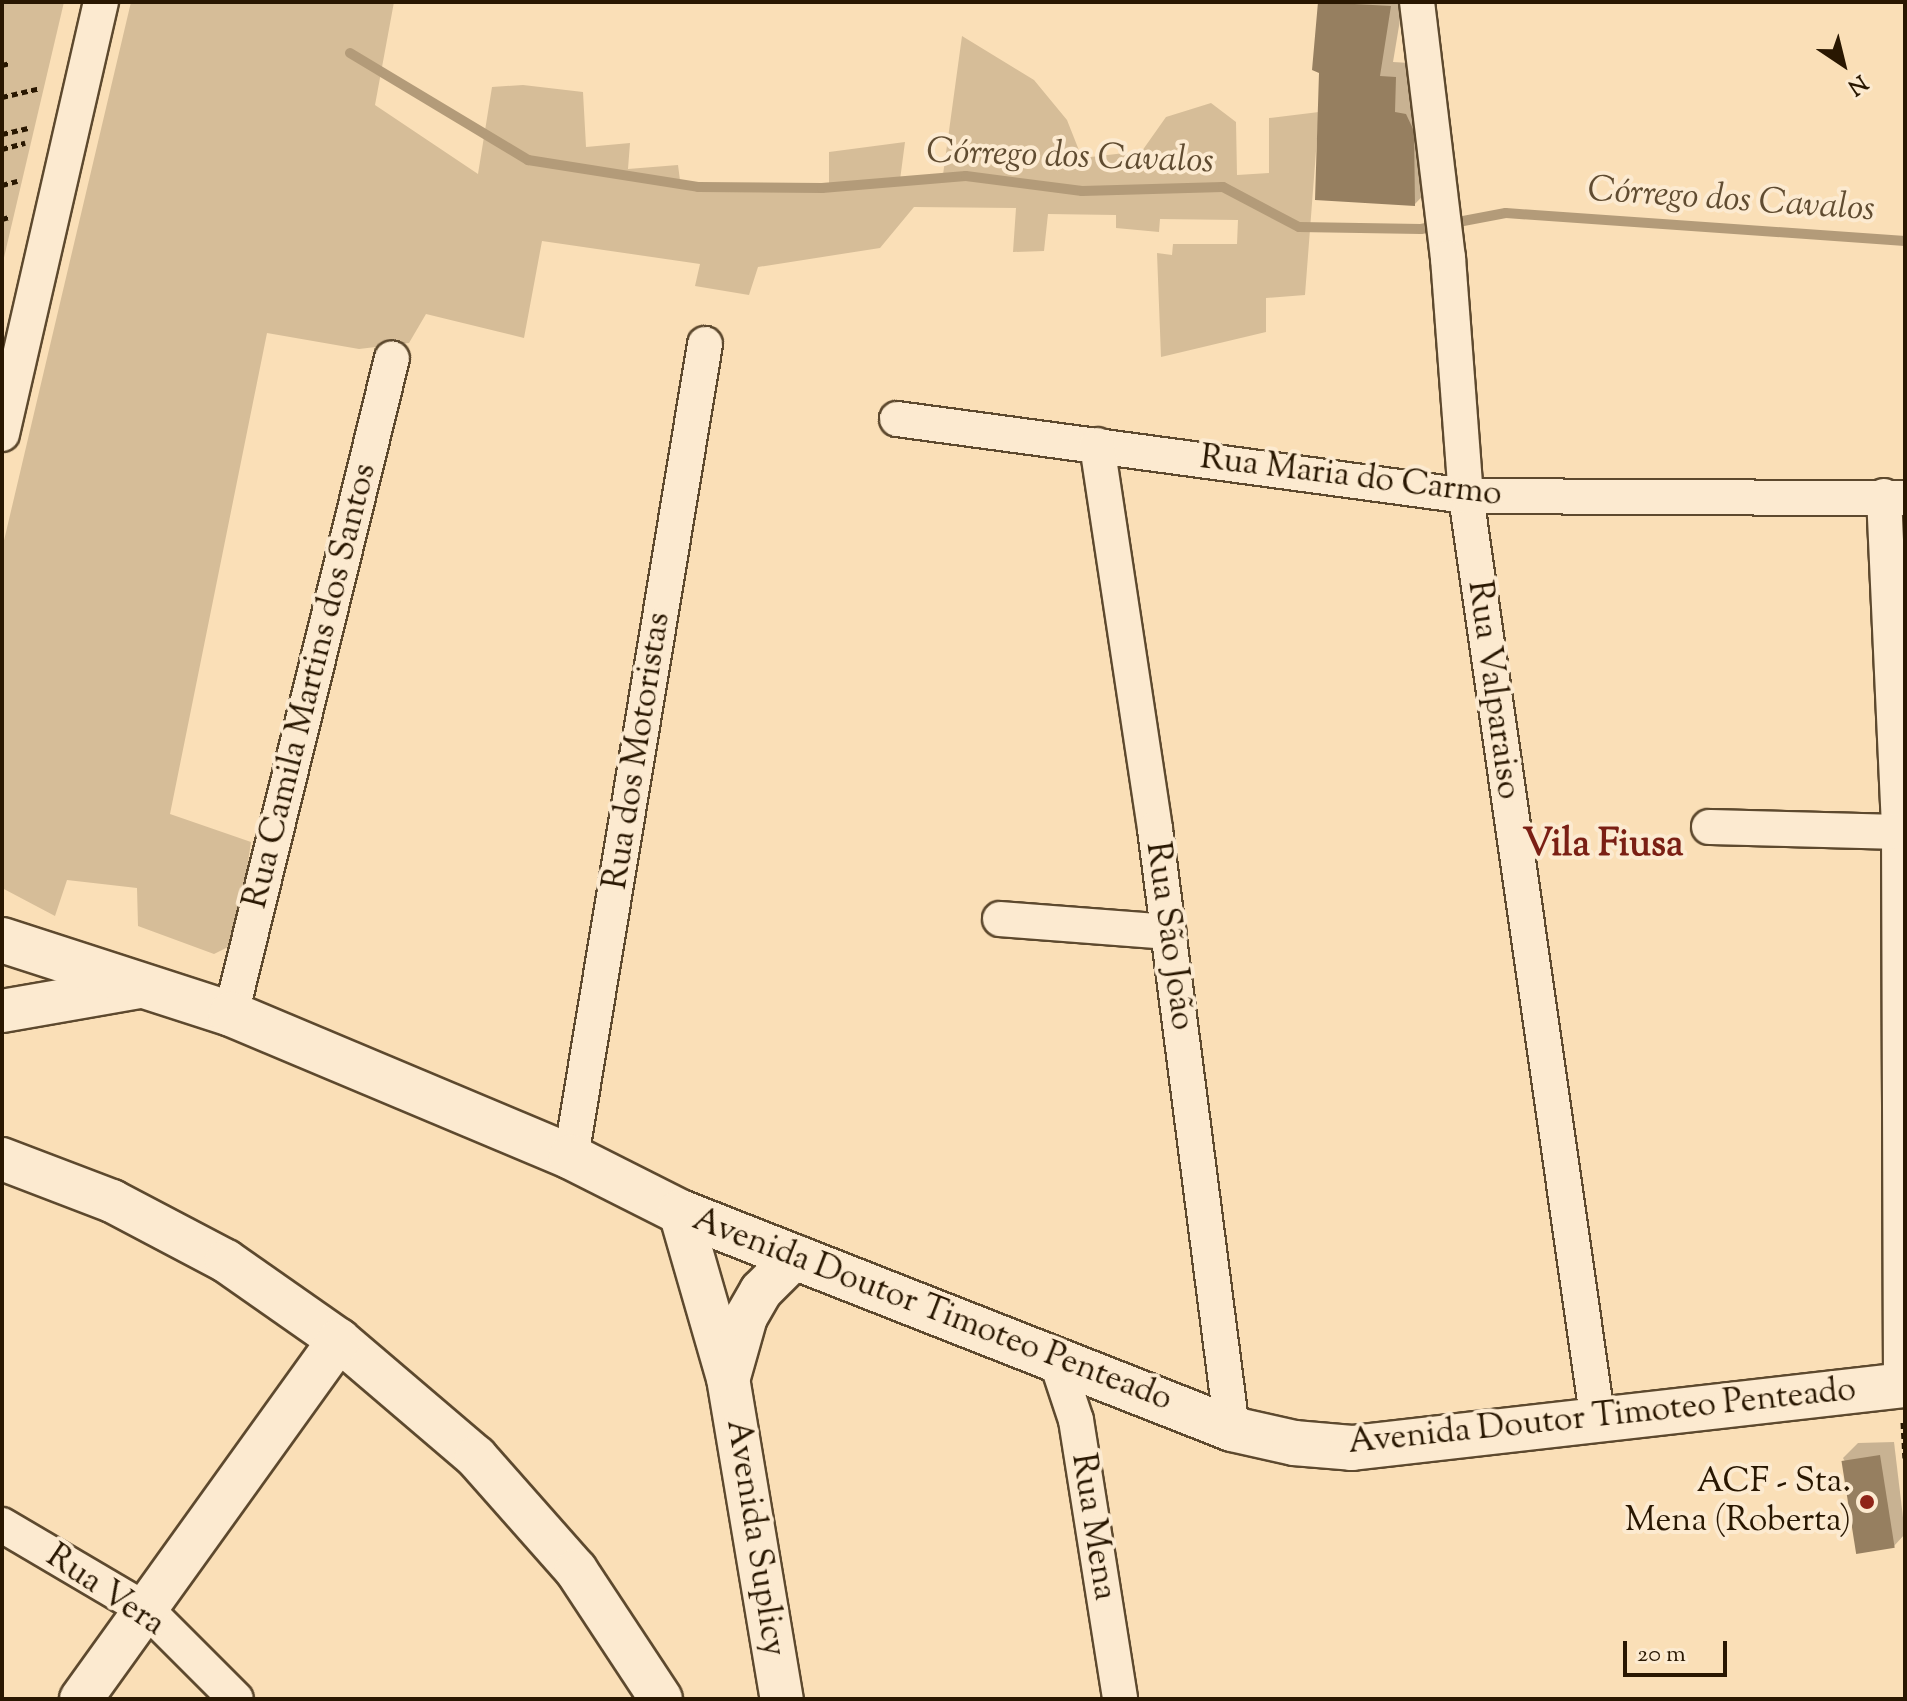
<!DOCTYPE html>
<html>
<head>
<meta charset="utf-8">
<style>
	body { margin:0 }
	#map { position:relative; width:1907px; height:1701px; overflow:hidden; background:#fadfb7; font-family:"Sorts Mill Goudy",serif }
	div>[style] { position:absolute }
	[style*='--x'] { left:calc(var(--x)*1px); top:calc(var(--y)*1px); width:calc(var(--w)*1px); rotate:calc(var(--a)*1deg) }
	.green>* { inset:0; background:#d6bd98 }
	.shadow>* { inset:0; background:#0003 }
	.stream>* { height:10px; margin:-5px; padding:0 5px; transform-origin:5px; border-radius:5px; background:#b39b79 }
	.building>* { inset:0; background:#967f60; transform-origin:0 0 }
	.path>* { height:5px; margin-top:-2.5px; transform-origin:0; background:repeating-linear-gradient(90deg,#291701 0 6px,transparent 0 10px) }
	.roads { filter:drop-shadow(2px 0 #5d492e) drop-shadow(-2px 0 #5d492e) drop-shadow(0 2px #5d492e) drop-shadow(0 -2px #5d492e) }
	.minor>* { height:34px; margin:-17px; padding:0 17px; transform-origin:17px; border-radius:17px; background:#fcead0 }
	.tertiary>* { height:42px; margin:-21px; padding:0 21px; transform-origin:21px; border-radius:21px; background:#fcead0 }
	.secondary>* { height:44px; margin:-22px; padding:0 22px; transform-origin:22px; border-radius:22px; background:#fcead0 }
	.dots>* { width:22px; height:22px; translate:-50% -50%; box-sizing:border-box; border:4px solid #fcead0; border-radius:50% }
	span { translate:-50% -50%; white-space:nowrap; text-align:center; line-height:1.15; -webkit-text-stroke:8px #fcead0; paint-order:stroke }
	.street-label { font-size:34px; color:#291701 }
	.poi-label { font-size:34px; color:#291701 }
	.right { translate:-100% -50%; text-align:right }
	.water-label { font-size:36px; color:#604c31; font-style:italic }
	.quarter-label { font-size:38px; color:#7a1f14; font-weight:700 }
	.frame { position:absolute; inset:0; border:4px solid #291701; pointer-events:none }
	.north { position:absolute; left:1803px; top:24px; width:80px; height:80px; -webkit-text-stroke:6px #fcead0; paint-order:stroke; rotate:145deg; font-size:22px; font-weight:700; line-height:32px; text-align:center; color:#291701 }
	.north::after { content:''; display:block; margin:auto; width:28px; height:36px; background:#291701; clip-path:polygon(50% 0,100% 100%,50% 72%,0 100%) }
	.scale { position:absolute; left:1623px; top:1641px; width:104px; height:36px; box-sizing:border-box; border:4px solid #291701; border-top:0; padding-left:10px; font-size:24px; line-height:28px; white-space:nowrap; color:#291701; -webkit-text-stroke:6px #fcead0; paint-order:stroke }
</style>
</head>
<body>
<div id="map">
	<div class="green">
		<div style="clip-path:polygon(2px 2px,64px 2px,2px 266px)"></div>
		<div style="clip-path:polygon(131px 2px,394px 2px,375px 105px,478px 174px,492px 87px,523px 85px,583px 92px,586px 147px,630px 143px,628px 169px,678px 165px,681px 188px,829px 190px,829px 152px,905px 142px,900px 180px,942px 182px,962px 36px,1034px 80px,1067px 120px,1082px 158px,1142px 151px,1166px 117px,1211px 103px,1236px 122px,1237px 175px,1269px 173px,1269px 118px,1319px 112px,1305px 295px,1266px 298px,1266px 332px,1161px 357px,1157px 253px,1172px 255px,1173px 244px,1237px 244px,1238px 220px,1160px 219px,1159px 232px,1116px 228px,1116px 215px,1048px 214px,1044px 251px,1013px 252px,1016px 208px,914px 207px,880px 248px,758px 267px,749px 295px,695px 286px,700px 264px,542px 241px,524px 338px,426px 314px,409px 343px,359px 349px,267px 333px,170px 814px,251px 842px,236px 943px,214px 954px,138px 926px,137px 888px,67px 880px,55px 916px,2px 888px,2px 549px)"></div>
	</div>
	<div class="shadow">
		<div style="clip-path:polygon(1320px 2px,1403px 2px,1393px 62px,1410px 63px,1409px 97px,1420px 100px,1429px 189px,1415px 204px,1322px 72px,1314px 69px)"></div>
		<div style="clip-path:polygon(1894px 1442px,1905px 1534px,1894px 1546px,1843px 1458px,1858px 1443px)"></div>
	</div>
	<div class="stream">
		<div style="--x:350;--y:53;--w:208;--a:31"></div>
		<div style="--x:528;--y:160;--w:172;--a:9"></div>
		<div style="--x:698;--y:187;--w:124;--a:0.5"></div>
		<div style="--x:822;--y:188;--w:144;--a:-4.8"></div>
		<div style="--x:966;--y:176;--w:117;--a:7.4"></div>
		<div style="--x:1082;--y:191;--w:141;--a:-1.6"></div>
		<div style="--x:1223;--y:187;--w:86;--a:27.8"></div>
		<div style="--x:1299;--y:227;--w:122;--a:0.9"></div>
		<div style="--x:1421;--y:229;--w:86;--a:-10.7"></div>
		<div style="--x:1506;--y:213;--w:400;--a:4"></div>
	</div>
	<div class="building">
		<div style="clip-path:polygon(1318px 2px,1391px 6px,1380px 76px,1396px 77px,1395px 112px,1406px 114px,1414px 131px,1415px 206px,1315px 200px,1319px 73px,1312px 70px)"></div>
		<div style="left:1880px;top:1455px;width:94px;height:39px;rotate:81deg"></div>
	</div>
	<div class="path">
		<div style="--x:2;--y:65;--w:8;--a:-14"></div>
		<div style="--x:2;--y:97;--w:37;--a:-13"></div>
		<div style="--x:2;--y:134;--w:28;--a:-13"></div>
		<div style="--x:2;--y:149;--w:24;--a:-15"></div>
		<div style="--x:2;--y:185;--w:16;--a:-15"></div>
		<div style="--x:2;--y:219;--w:7;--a:-16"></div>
		<div style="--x:1903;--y:1422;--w:36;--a:87"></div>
	</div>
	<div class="roads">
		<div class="minor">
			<div style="--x:1417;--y:2;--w:258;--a:83.1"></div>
			<div style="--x:1448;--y:258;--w:239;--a:85.7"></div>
			<div style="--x:1466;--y:496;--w:935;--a:81.89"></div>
			<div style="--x:897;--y:419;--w:574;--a:7.71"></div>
			<div style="--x:1466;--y:496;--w:439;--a:0.3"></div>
			<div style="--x:2;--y:434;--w:443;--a:-77.1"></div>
			<div style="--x:1097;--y:445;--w:388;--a:81.4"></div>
			<div style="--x:1155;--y:829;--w:605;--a:82.69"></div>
			<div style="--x:1884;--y:496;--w:336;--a:87.4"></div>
			<div style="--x:1899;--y:832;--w:553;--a:89.79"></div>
			<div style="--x:1709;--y:827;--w:196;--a:1.5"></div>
			<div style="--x:1000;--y:919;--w:169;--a:4.4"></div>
			<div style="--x:231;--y:1014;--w:675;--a:-76.21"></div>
			<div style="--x:571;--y:1157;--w:824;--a:-80.64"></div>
			<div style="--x:1055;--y:1357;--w:66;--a:71.6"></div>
			<div style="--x:1076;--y:1420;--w:282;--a:81"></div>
			<div style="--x:2;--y:1525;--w:169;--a:30.5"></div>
			<div style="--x:148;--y:1611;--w:124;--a:45"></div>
		</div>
		<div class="tertiary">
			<div style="--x:2;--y:1011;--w:145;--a:-9.9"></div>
			<div style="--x:2;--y:1159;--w:118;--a:20.9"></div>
			<div style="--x:112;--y:1201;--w:129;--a:27.8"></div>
			<div style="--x:226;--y:1261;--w:138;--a:35"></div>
			<div style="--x:339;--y:1340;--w:180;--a:40.5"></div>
			<div style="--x:476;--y:1457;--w:151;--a:48.5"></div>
			<div style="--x:576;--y:1570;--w:154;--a:56.6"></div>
			<div style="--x:680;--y:1212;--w:173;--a:73.9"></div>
			<div style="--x:728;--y:1378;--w:326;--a:80.5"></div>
			<div style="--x:729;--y:1377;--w:62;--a:-74.2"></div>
			<div style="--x:746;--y:1317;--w:30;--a:-60"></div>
			<div style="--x:761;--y:1291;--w:49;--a:-45"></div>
			<div style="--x:81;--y:1699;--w:442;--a:-54.3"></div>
		</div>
		<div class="secondary">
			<div style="--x:2;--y:940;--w:241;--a:17.9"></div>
			<div style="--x:231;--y:1014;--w:369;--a:22.8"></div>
			<div style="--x:571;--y:1157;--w:122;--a:26.8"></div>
			<div style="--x:680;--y:1212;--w:593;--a:21.46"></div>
			<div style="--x:1232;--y:1429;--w:64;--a:12.7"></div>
			<div style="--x:1294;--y:1443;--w:58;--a:4.9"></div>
			<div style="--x:1352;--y:1448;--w:557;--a:-6.5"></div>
		</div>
	</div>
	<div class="dots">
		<div style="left:1867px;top:1502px;background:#8f2418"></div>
	</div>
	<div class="street-label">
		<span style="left:1351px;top:477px;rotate:7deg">Rua Maria do Carmo</span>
		<span style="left:311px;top:686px;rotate:-76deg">Rua Camila Martins dos Santos</span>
		<span style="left:1493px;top:690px;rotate:82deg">Rua Valparaiso</span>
		<span style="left:638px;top:751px;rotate:-81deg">Rua dos Motoristas</span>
		<span style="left:1169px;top:936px;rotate:82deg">Rua São João</span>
		<span style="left:932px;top:1310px;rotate:21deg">Avenida Doutor Timoteo Penteado</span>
		<span style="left:1602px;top:1417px;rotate:-6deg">Avenida Doutor Timoteo Penteado</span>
		<span style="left:1093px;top:1527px;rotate:81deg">Rua Mena</span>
		<span style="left:755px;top:1538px;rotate:81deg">Avenida Suplicy</span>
		<span style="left:105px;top:1591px;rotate:34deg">Rua Vera</span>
	</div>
	<div class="poi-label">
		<span class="right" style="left:1851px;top:1502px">ACF - Sta.<br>Mena (Roberta)</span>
	</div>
	<div class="water-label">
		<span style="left:1070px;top:158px;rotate:2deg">Córrego dos Cavalos</span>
		<span style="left:1731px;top:201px;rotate:4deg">Córrego dos Cavalos</span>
	</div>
	<div class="quarter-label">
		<span style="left:1603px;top:847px">Vila Fiusa</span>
	</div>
	<div class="frame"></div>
	<div class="north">N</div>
	<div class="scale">20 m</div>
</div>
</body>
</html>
